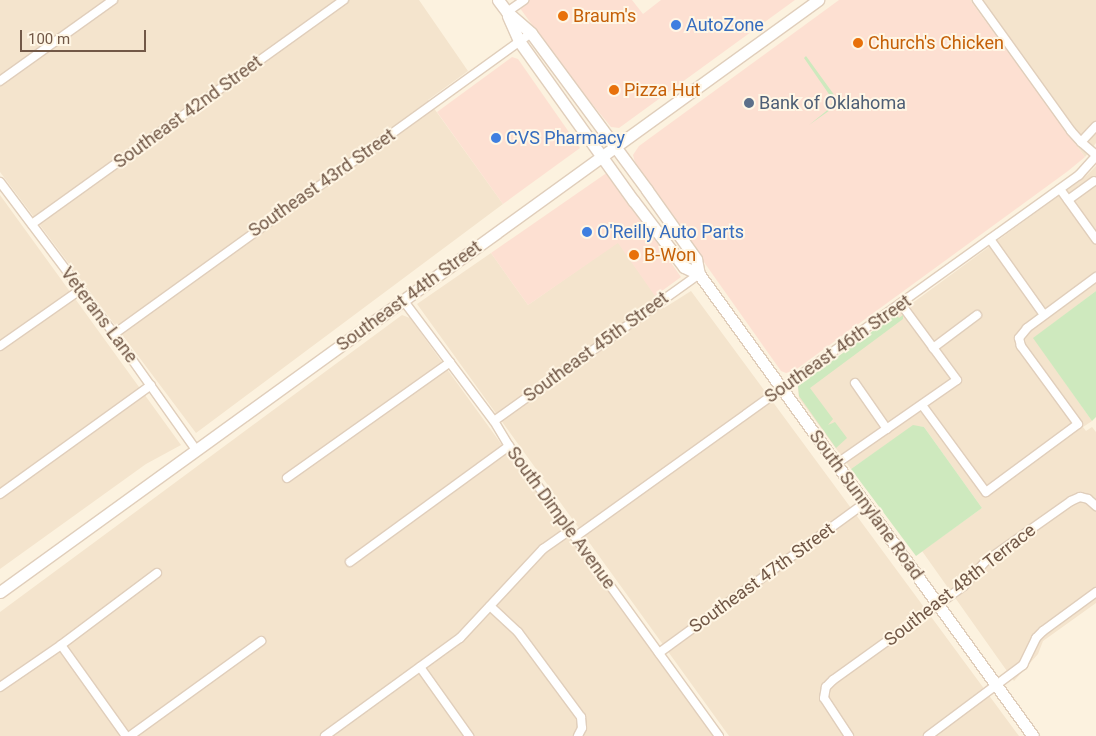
<!DOCTYPE html>
<html>
<head>
<meta charset="utf-8">
<style>
	body { margin:0 }
	#map { position:relative; width:1096px; height:736px; overflow:hidden; background:#fcf2df; font-family:Roboto,sans-serif }
	div>[style] { position:absolute }
	[style*='--x'] { left:calc(var(--x)*1px); top:calc(var(--y)*1px); width:calc(var(--w)*1px); rotate:calc(var(--a)*1deg) }
	.residential>* { inset:0; background:#f4e4cd }
	.commercial>* { inset:0; background:#fde0d2 }
	.green>* { inset:0; background:#cee9be }
	.roads { filter:drop-shadow(1px 0 #e0cebb) drop-shadow(-1px 0 #e0cebb) drop-shadow(0 1px #e0cebb) drop-shadow(0 -1px #e0cebb) }
	.minor>* { height:8px; margin:-4px; padding:0 4px; transform-origin:4px; border-radius:4px; background:#fff }
	.secondary>* { height:11px; margin:-5.5px; padding:0 5.5px; transform-origin:5.5px; border-radius:5.5px; background:#fff }
	.dots>* { width:14px; height:14px; translate:-50% -50%; box-sizing:border-box; border:2px solid #fff6e5; border-radius:50% }
	span { translate:-50% -50%; white-space:nowrap; text-align:center; line-height:1.15; -webkit-text-stroke:4px #fff6e5; paint-order:stroke }
	.food-label { font-size:18px; color:#c56008 }
	.left { translate:0 -50%; text-align:left }
	.shop-label { font-size:18px; color:#366cbe }
	.service-label { font-size:18px; color:#4e5e75 }
	.street-label { font-size:18px; color:#725847 }
	.scale { position:absolute; left:20px; top:30px; width:126px; height:22px; box-sizing:border-box; border:2px solid #725847; border-top:0; padding-left:6px; font-size:15px; line-height:18px; white-space:nowrap; color:#725847; -webkit-text-stroke:4px #fff6e5; paint-order:stroke }
</style>
</head>
<body>
<div id="map">
	<div class="residential">
		<div style="clip-path:polygon(0 0,419px 0,468px 71px,428px 100px,503px 204px,196px 433px,0 172px)"></div>
		<div style="clip-path:polygon(970px 0,1096px 0,1096px 143px,1085px 157px)"></div>
		<div style="clip-path:polygon(1096px 166px,1096px 291px,1034px 338px,1092px 421px,1083px 427px,1086px 431px,1092px 427px,1096px 432px,1096px 603px,1043px 641px,1038px 654px,1014px 681px,922px 551px,982px 508px,924px 427px,913px 426px,851px 469px,799px 398px,798px 387px,1087px 175px)"></div>
		<div style="clip-path:polygon(0 195px,181px 445px,146px 464px,0 569px)"></div>
		<div style="clip-path:polygon(618px 242px,664px 308px,691px 291px,1019px 736px,729px 736px,417px 304px,491px 253px,528px 305px)"></div>
		<div style="clip-path:polygon(402px 315px,410px 318px,713px 736px,0 736px,0 612px)"></div>
	</div>
	<div class="commercial">
		<div style="clip-path:polygon(514px 0,632px 0,643px 14px,661px 0,795px 0,619px 128px,611px 127px,570px 77px)"></div>
		<div style="clip-path:polygon(839px 0,970px 0,1085px 157px,1068px 171px,794px 371px,786px 373px,781px 371px,636px 166px,633px 155px,639px 146px)"></div>
		<div style="clip-path:polygon(512px 57px,518px 59px,580px 148px,503px 204px,437px 112px)"></div>
		<div style="clip-path:polygon(608px 172px,681px 277px,655px 296px,618px 243px,528px 305px,491px 253px)"></div>
	</div>
	<div class="green">
		<div style="clip-path:polygon(806px 56px,840px 103px,809px 125px,830px 108px,833px 100px,804px 58px)"></div>
		<div style="clip-path:polygon(1096px 291px,1096px 417px,1092px 421px,1033px 338px)"></div>
		<div style="clip-path:polygon(896px 314px,899px 318px,903px 315px,903px 319px,810px 388px,833px 419px,828px 425px,835px 422px,847px 438px,836px 448px,799px 396px,798px 386px)"></div>
		<div style="clip-path:polygon(913px 425px,924px 427px,982px 508px,916px 556px,851px 469px)"></div>
	</div>
	<div class="roads">
		<div class="minor">
			<div style="--x:977;--y:0;--w:161;--a:54.3"></div>
			<div style="--x:1071;--y:131;--w:15;--a:48"></div>
			<div style="--x:507;--y:12;--w:21;--a:-35"></div>
			<div style="--x:0;--y:81;--w:139;--a:-35.6"></div>
			<div style="--x:1096;--y:126;--w:22;--a:133"></div>
			<div style="--x:1081;--y:142;--w:20;--a:41"></div>
			<div style="--x:0;--y:182;--w:190;--a:53.1"></div>
			<div style="--x:114;--y:334;--w:142;--a:54.7"></div>
			<div style="--x:1060;--y:189;--w:62;--a:54.2"></div>
			<div style="--x:1068;--y:200;--w:32;--a:-36"></div>
			<div style="--x:32;--y:224;--w:384;--a:-35.7"></div>
			<div style="--x:990;--y:239;--w:93;--a:54.6"></div>
			<div style="--x:403;--y:300;--w:151;--a:53.1"></div>
			<div style="--x:494;--y:421;--w:29;--a:59"></div>
			<div style="--x:509;--y:446;--w:358;--a:54.1"></div>
			<div style="--x:114;--y:334;--w:514;--a:-35.82"></div>
			<div style="--x:0;--y:346;--w:98;--a:-35"></div>
			<div style="--x:933;--y:348;--w:55;--a:-36.9"></div>
			<div style="--x:855;--y:383;--w:56;--a:55.2"></div>
			<div style="--x:922;--y:405;--w:108;--a:53.7"></div>
			<div style="--x:986;--y:492;--w:114;--a:-36.5"></div>
			<div style="--x:1078;--y:424;--w:97;--a:-126.2"></div>
			<div style="--x:1021;--y:346;--w:8;--a:-104"></div>
			<div style="--x:1019;--y:338;--w:13;--a:-51"></div>
			<div style="--x:1027;--y:328;--w:86;--a:-36.5"></div>
			<div style="--x:494;--y:421;--w:252;--a:-35.6"></div>
			<div style="--x:836;--y:464;--w:147;--a:-34.8"></div>
			<div style="--x:957;--y:380;--w:94;--a:-126.4"></div>
			<div style="--x:287;--y:478;--w:200;--a:-35.4"></div>
			<div style="--x:0;--y:494;--w:186;--a:-35.8"></div>
			<div style="--x:575;--y:537;--w:621;--a:-35.69"></div>
			<div style="--x:1079;--y:175;--w:25;--a:-48"></div>
			<div style="--x:350;--y:562;--w:197;--a:-36.1"></div>
			<div style="--x:490;--y:606;--w:38;--a:43"></div>
			<div style="--x:518;--y:632;--w:106;--a:53.5"></div>
			<div style="--x:581;--y:717;--w:11;--a:85"></div>
			<div style="--x:582;--y:728;--w:9;--a:117"></div>
			<div style="--x:61;--y:645;--w:112;--a:54.5"></div>
			<div style="--x:659;--y:653;--w:255;--a:-36.1"></div>
			<div style="--x:420;--y:667;--w:85;--a:54.6"></div>
			<div style="--x:0;--y:687;--w:74;--a:-34.5"></div>
			<div style="--x:61;--y:645;--w:120;--a:-36.9"></div>
			<div style="--x:130;--y:736;--w:162;--a:-35.9"></div>
			<div style="--x:325;--y:736;--w:167;--a:-36"></div>
			<div style="--x:460;--y:638;--w:122;--a:-47"></div>
			<div style="--x:543;--y:549;--w:33;--a:-35"></div>
			<div style="--x:849;--y:736;--w:45;--a:-123.3"></div>
			<div style="--x:824;--y:698;--w:11;--a:-80"></div>
			<div style="--x:826;--y:687;--w:10;--a:-45"></div>
			<div style="--x:833;--y:680;--w:161;--a:-35.7"></div>
			<div style="--x:964;--y:586;--w:33;--a:-49"></div>
			<div style="--x:986;--y:561;--w:104;--a:-35.2"></div>
			<div style="--x:1071;--y:501;--w:10;--a:-24"></div>
			<div style="--x:1080;--y:497;--w:8;--a:14"></div>
			<div style="--x:1088;--y:499;--w:11;--a:41"></div>
			<div style="--x:928;--y:736;--w:119;--a:-36.8"></div>
			<div style="--x:1023;--y:665;--w:30;--a:-64"></div>
			<div style="--x:1036;--y:638;--w:10;--a:-45"></div>
			<div style="--x:1043;--y:631;--w:66;--a:-36.3"></div>
		</div>
		<div class="secondary">
			<div style="--x:498;--y:0;--w:15;--a:53"></div>
			<div style="--x:507;--y:12;--w:32;--a:41"></div>
			<div style="--x:531;--y:33;--w:195;--a:53.5"></div>
			<div style="--x:647;--y:190;--w:85;--a:54.6"></div>
			<div style="--x:696;--y:259;--w:15;--a:79"></div>
			<div style="--x:699;--y:274;--w:570;--a:54.14"></div>
			<div style="--x:508;--y:16;--w:27;--a:66"></div>
			<div style="--x:519;--y:41;--w:196;--a:54.4"></div>
			<div style="--x:633;--y:200;--w:84;--a:52.7"></div>
			<div style="--x:684;--y:267;--w:17;--a:25"></div>
			<div style="--x:0;--y:592;--w:1010;--a:-35.89"></div>
		</div>
	</div>
	<div class="dots">
		<div style="left:563px;top:16px;background:#e8710a"></div>
		<div style="left:676px;top:25px;background:#3f7fe0"></div>
		<div style="left:858px;top:43px;background:#e8710a"></div>
		<div style="left:614px;top:90px;background:#e8710a"></div>
		<div style="left:749px;top:103px;background:#5c6f8a"></div>
		<div style="left:496px;top:138px;background:#3f7fe0"></div>
		<div style="left:587px;top:232px;background:#3f7fe0"></div>
		<div style="left:634px;top:255px;background:#e8710a"></div>
	</div>
	<div class="food-label">
		<span class="left" style="left:573px;top:16px">Braum's</span>
		<span class="left" style="left:868px;top:43px">Church's Chicken</span>
		<span class="left" style="left:624px;top:90px">Pizza Hut</span>
		<span class="left" style="left:644px;top:255px">B-Won</span>
	</div>
	<div class="shop-label">
		<span class="left" style="left:686px;top:25px">AutoZone</span>
		<span class="left" style="left:506px;top:138px">CVS Pharmacy</span>
		<span class="left" style="left:597px;top:232px">O'Reilly Auto Parts</span>
	</div>
	<div class="service-label">
		<span class="left" style="left:759px;top:103px">Bank of Oklahoma</span>
	</div>
	<div class="street-label">
		<span style="left:188px;top:112px;rotate:-36deg">Southeast 42nd Street</span>
		<span style="left:322px;top:183px;rotate:-35deg">Southeast 43rd Street</span>
		<span style="left:409px;top:296px;rotate:-36deg">Southeast 44th Street</span>
		<span style="left:99px;top:315px;rotate:53deg">Veterans Lane</span>
		<span style="left:596px;top:347px;rotate:-36deg">Southeast 45th Street</span>
		<span style="left:838px;top:349px;rotate:-35deg">Southeast 46th Street</span>
		<span style="left:866px;top:505px;rotate:54deg">South Sunnylane Road</span>
		<span style="left:561px;top:518px;rotate:54deg">South Dimple Avenue</span>
		<span style="left:762px;top:578px;rotate:-36deg">Southeast 47th Street</span>
		<span style="left:960px;top:585px;rotate:-38deg">Southeast 48th Terrace</span>
	</div>
	<div class="scale">100 m</div>
</div>
</body>
</html>
